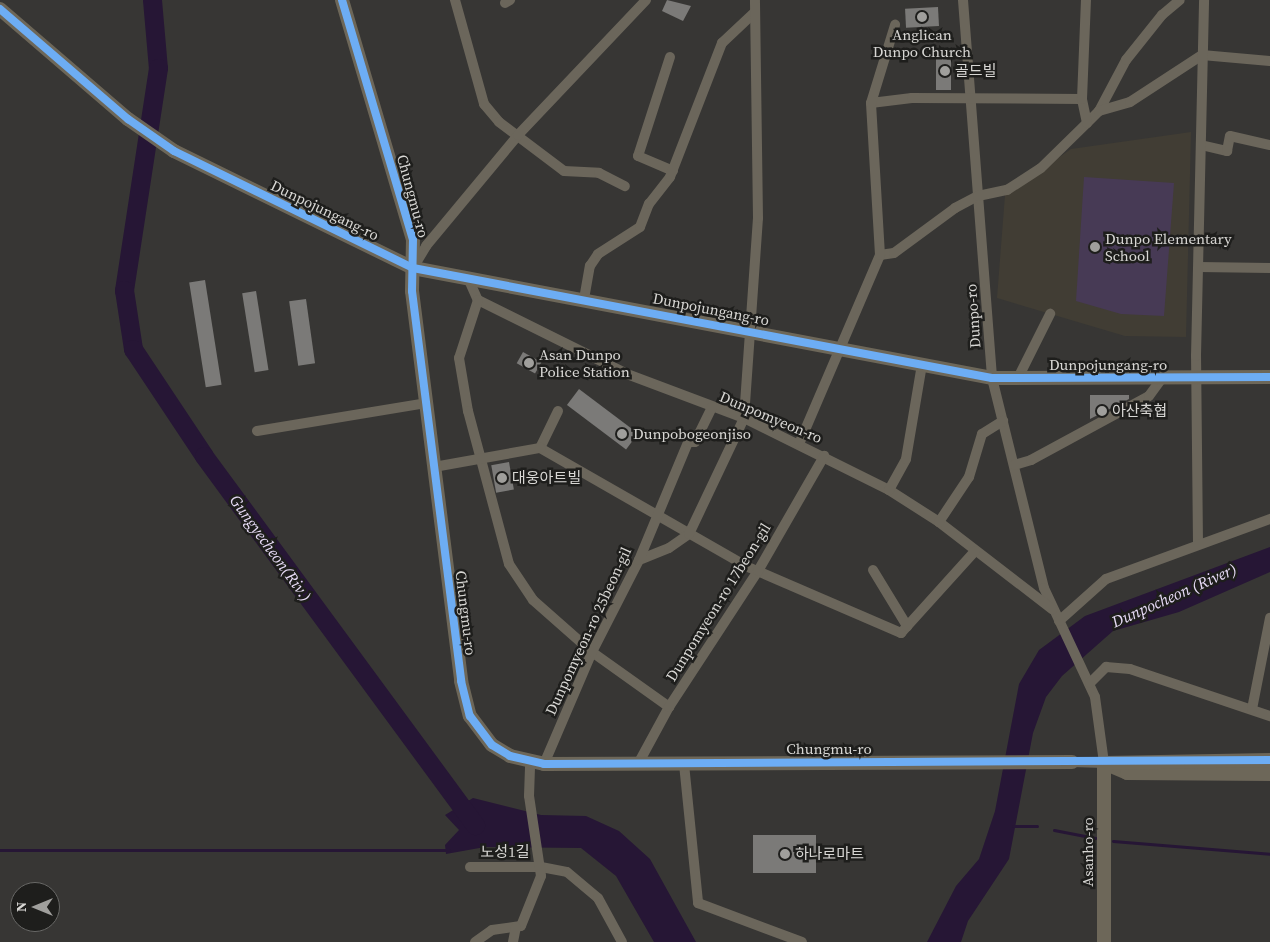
<!DOCTYPE html>
<html>
<head>
<meta charset="utf-8">
<style>
	body { margin:0 }
	#map { position:relative; width:1270px; height:942px; overflow:hidden; background:#373634; font-family:"Source Serif 4","Noto Sans KR",serif }
	div>[style] { position:absolute }
	[style*='--x'] { left:calc(var(--x)*1px); top:calc(var(--y)*1px); width:calc(var(--w)*1px); rotate:calc(var(--a)*1deg) }
	.built>* { inset:0; background:#413d34 }
	.green>* { inset:0; background:#473a55 }
	.water>* { inset:0; background:#261635 }
	.stream>* { height:3px; margin:-1.5px; padding:0 1.5px; transform-origin:1.5px; border-radius:1.5px; background:#261635 }
	.river>* { height:19px; margin:-9.5px; padding:0 9.5px; transform-origin:9.5px; border-radius:9.5px; background:#261635 }
	.building>* { inset:0; background:#7b7a78; transform-origin:0 0 }
	.street>* { height:10px; margin:-5px; padding:0 5px; transform-origin:5px; border-radius:5px; background:#6b665b }
	.secondary>* { height:14px; margin:-7px; padding:0 7px; transform-origin:7px; border-radius:7px; background:#6d6759 }
	.cycleway>* { height:8px; margin:-4px; padding:0 4px; transform-origin:4px; border-radius:4px; background:#6dadf4 }
	.dots>* { width:14px; height:14px; translate:-50% -50%; box-sizing:border-box; border:2px solid #1e1e1c; border-radius:50% }
	span { translate:-50% -50%; white-space:nowrap; text-align:center; line-height:1.15; -webkit-text-stroke:5px #1e1e1c; paint-order:stroke }
	.poi-label { font-size:15px; color:#d8d7d4 }
	.left { translate:0 -50%; text-align:left }
	.street-label { font-size:15px; color:#d8d7d4 }
	.water-label { font-size:16px; color:#e8dcf7; font-style:italic }
	.north { position:absolute; left:10px; top:882px; width:50px; height:50px; box-sizing:border-box; background:#1e1e1c; border:1px solid #686866; border-radius:50%; rotate:270deg; font-size:14px; font-weight:700; line-height:20px; text-align:center; color:#d8d7d4 }
	.north::after { content:''; display:block; margin:auto; width:18px; height:22px; background:#a09f9c; clip-path:polygon(50% 0,100% 100%,50% 72%,0 100%) }
</style>
</head>
<body>
<div id="map">
	<div class="built">
		<div style="clip-path:polygon(1191px 132px,1186px 337px,1125px 336px,997px 298px,1005px 195px,1071px 149px)"></div>
	</div>
	<div class="green">
		<div style="clip-path:polygon(1084px 177px,1174px 183px,1164px 316px,1121px 314px,1076px 301px)"></div>
	</div>
	<div class="water">
		<div style="clip-path:polygon(1270px 547px,1270px 572px,1179px 612px,1113px 631px,1062px 676px,1046px 697px,1033px 733px,1009px 859px,968px 921px,961px 942px,927px 942px,956px 886px,979px 859px,995px 811px,1019px 684px,1039px 650px,1085px 616px)"></div>
		<div style="clip-path:polygon(473px 798px,541px 815px,586px 816px,619px 831px,650px 859px,696px 942px,654px 942px,616px 876px,581px 848px,485px 847px,446px 854px,445px 845px,459px 830px,445px 815px)"></div>
	</div>
	<div class="stream">
		<div style="--x:1013;--y:826;--w:24;--a:0"></div>
		<div style="--x:1054;--y:830;--w:42;--a:11"></div>
		<div style="--x:1113;--y:841;--w:158;--a:4.7"></div>
		<div style="--x:0;--y:850;--w:449;--a:0"></div>
	</div>
	<div class="river">
		<div style="--x:152;--y:0;--w:68;--a:85"></div>
		<div style="--x:158;--y:68;--w:225;--a:98.7"></div>
		<div style="--x:124;--y:290;--w:60;--a:81.3"></div>
		<div style="--x:133;--y:349;--w:128;--a:56.4"></div>
		<div style="--x:204;--y:456;--w:458;--a:53.7"></div>
	</div>
	<div class="building">
		<div style="clip-path:polygon(667px 0,691px 6px,683px 21px,662px 11px)"></div>
		<div style="left:938px;top:7px;width:19px;height:33px;rotate:87deg"></div>
		<div style="left:936px;top:53px;width:15px;height:37px"></div>
		<div style="left:205px;top:280px;width:106px;height:16px;rotate:81deg"></div>
		<div style="left:256px;top:291px;width:80px;height:14px;rotate:81deg"></div>
		<div style="left:306px;top:299px;width:65px;height:17px;rotate:82deg"></div>
		<div style="left:523px;top:352px;width:21px;height:13px;rotate:29deg"></div>
		<div style="left:579px;top:389px;width:74px;height:20px;rotate:37deg"></div>
		<div style="clip-path:polygon(1090px 395px,1129px 395px,1129px 399px,1090px 419px)"></div>
		<div style="left:509px;top:462px;width:28px;height:18px;rotate:80deg"></div>
		<div style="left:753px;top:835px;width:63px;height:38px"></div>
	</div>
	<div class="street">
		<div style="--x:455;--y:0;--w:108;--a:74.4"></div>
		<div style="--x:484;--y:104;--w:23;--a:50"></div>
		<div style="--x:499;--y:122;--w:81;--a:37"></div>
		<div style="--x:564;--y:171;--w:35;--a:3"></div>
		<div style="--x:599;--y:173;--w:29;--a:27"></div>
		<div style="--x:963;--y:0;--w:379;--a:85.6"></div>
		<div style="--x:992;--y:378;--w:216;--a:76.1"></div>
		<div style="--x:1044;--y:588;--w:120;--a:64.9"></div>
		<div style="--x:1095;--y:697;--w:67;--a:82.2"></div>
		<div style="--x:1104;--y:763;--w:32;--a:-178"></div>
		<div style="--x:505;--y:3;--w:6;--a:-31"></div>
		<div style="--x:670;--y:57;--w:104;--a:107.9"></div>
		<div style="--x:638;--y:156;--w:38;--a:23"></div>
		<div style="--x:871;--y:103;--w:41;--a:-7"></div>
		<div style="--x:912;--y:98;--w:170;--a:0.3"></div>
		<div style="--x:1099;--y:111;--w:58;--a:-62.1"></div>
		<div style="--x:1126;--y:60;--w:58;--a:-51.3"></div>
		<div style="--x:1162;--y:15;--w:23;--a:-40"></div>
		<div style="--x:1087;--y:123;--w:17;--a:-45"></div>
		<div style="--x:1099;--y:111;--w:32;--a:-16"></div>
		<div style="--x:1130;--y:102;--w:86;--a:-33.1"></div>
		<div style="--x:1202;--y:55;--w:68;--a:5"></div>
		<div style="--x:1201;--y:145;--w:27;--a:13"></div>
		<div style="--x:1227;--y:151;--w:15;--a:-79"></div>
		<div style="--x:1230;--y:136;--w:41;--a:12.7"></div>
		<div style="--x:880;--y:255;--w:14;--a:-8"></div>
		<div style="--x:894;--y:253;--w:76;--a:-36.4"></div>
		<div style="--x:955;--y:208;--w:26;--a:-28"></div>
		<div style="--x:978;--y:196;--w:30;--a:-12"></div>
		<div style="--x:1007;--y:190;--w:40;--a:-32.9"></div>
		<div style="--x:1041;--y:168;--w:64;--a:-44.4"></div>
		<div style="--x:1087;--y:123;--w:25;--a:-102"></div>
		<div style="--x:1082;--y:99;--w:99;--a:-87.7"></div>
		<div style="--x:1199;--y:267;--w:71;--a:0.8"></div>
		<div style="--x:413;--y:268;--w:26;--a:-59"></div>
		<div style="--x:426;--y:246;--w:144;--a:-50.3"></div>
		<div style="--x:518;--y:135;--w:186;--a:-46.5"></div>
		<div style="--x:468;--y:278;--w:24;--a:66"></div>
		<div style="--x:478;--y:300;--w:166;--a:26.4"></div>
		<div style="--x:627;--y:374;--w:125;--a:20.6"></div>
		<div style="--x:744;--y:418;--w:162;--a:26.4"></div>
		<div style="--x:889;--y:490;--w:59;--a:32.6"></div>
		<div style="--x:939;--y:522;--w:143;--a:37.6"></div>
		<div style="--x:584;--y:299;--w:34;--a:-80"></div>
		<div style="--x:590;--y:266;--w:14;--a:-56"></div>
		<div style="--x:598;--y:254;--w:50;--a:-32.7"></div>
		<div style="--x:640;--y:227;--w:25;--a:-69"></div>
		<div style="--x:649;--y:204;--w:34;--a:-52"></div>
		<div style="--x:670;--y:177;--w:144;--a:-68.8"></div>
		<div style="--x:722;--y:43;--w:45;--a:-43.2"></div>
		<div style="--x:478;--y:300;--w:61;--a:108.1"></div>
		<div style="--x:459;--y:358;--w:54;--a:80.4"></div>
		<div style="--x:468;--y:411;--w:158;--a:75"></div>
		<div style="--x:509;--y:564;--w:43;--a:56.3"></div>
		<div style="--x:533;--y:600;--w:79;--a:41.4"></div>
		<div style="--x:592;--y:652;--w:95;--a:35.5"></div>
		<div style="--x:1018;--y:378;--w:72;--a:-63.4"></div>
		<div style="--x:558;--y:411;--w:41;--a:115.9"></div>
		<div style="--x:540;--y:448;--w:240;--a:29.8"></div>
		<div style="--x:748;--y:567;--w:167;--a:23.3"></div>
		<div style="--x:901;--y:633;--w:110;--a:-47.9"></div>
		<div style="--x:257;--y:431;--w:171;--a:-9.4"></div>
		<div style="--x:799;--y:444;--w:206;--a:-66.8"></div>
		<div style="--x:880;--y:255;--w:152;--a:-93.4"></div>
		<div style="--x:871;--y:103;--w:82;--a:-72.9"></div>
		<div style="--x:1014;--y:465;--w:18;--a:-16"></div>
		<div style="--x:1031;--y:460;--w:134;--a:-28.5"></div>
		<div style="--x:1149;--y:396;--w:22;--a:-54"></div>
		<div style="--x:434;--y:467;--w:108;--a:-10.2"></div>
		<div style="--x:889;--y:490;--w:35;--a:-61"></div>
		<div style="--x:906;--y:459;--w:96;--a:-80.4"></div>
		<div style="--x:939;--y:522;--w:54;--a:-56.3"></div>
		<div style="--x:969;--y:477;--w:45;--a:-73.2"></div>
		<div style="--x:982;--y:434;--w:25;--a:-32"></div>
		<div style="--x:1198;--y:544;--w:188;--a:-90.6"></div>
		<div style="--x:1196;--y:356;--w:356;--a:-88.7"></div>
		<div style="--x:639;--y:560;--w:32;--a:-22"></div>
		<div style="--x:669;--y:548;--w:24;--a:-35"></div>
		<div style="--x:689;--y:534;--w:128;--a:-64.6"></div>
		<div style="--x:744;--y:418;--w:200;--a:-86"></div>
		<div style="--x:758;--y:218;--w:218;--a:-90.8"></div>
		<div style="--x:873;--y:570;--w:66;--a:58.7"></div>
		<div style="--x:1059;--y:621;--w:63;--a:-41.8"></div>
		<div style="--x:1106;--y:579;--w:175;--a:-20.1"></div>
		<div style="--x:1090;--y:683;--w:23;--a:-45"></div>
		<div style="--x:1106;--y:667;--w:24;--a:5"></div>
		<div style="--x:1130;--y:669;--w:148;--a:18.6"></div>
		<div style="--x:1252;--y:709;--w:93;--a:-78.8"></div>
		<div style="--x:544;--y:764;--w:122;--a:-66.8"></div>
		<div style="--x:592;--y:652;--w:103;--a:-62.9"></div>
		<div style="--x:639;--y:560;--w:128;--a:-67.4"></div>
		<div style="--x:688;--y:442;--w:7;--a:0"></div>
		<div style="--x:695;--y:442;--w:39;--a:-64"></div>
		<div style="--x:638;--y:764;--w:65;--a:-61.5"></div>
		<div style="--x:669;--y:707;--w:163;--a:-56.8"></div>
		<div style="--x:758;--y:571;--w:133;--a:-60.1"></div>
		<div style="--x:684;--y:764;--w:140;--a:84.2"></div>
		<div style="--x:698;--y:903;--w:111;--a:20.6"></div>
		<div style="--x:470;--y:867;--w:71;--a:0"></div>
		<div style="--x:541;--y:867;--w:26;--a:11"></div>
		<div style="--x:567;--y:872;--w:40;--a:40"></div>
		<div style="--x:598;--y:898;--w:50;--a:61.4"></div>
		<div style="--x:475;--y:942;--w:21;--a:-35"></div>
		<div style="--x:492;--y:930;--w:29;--a:-8"></div>
		<div style="--x:521;--y:926;--w:54;--a:-68.2"></div>
		<div style="--x:541;--y:876;--w:81;--a:-98.5"></div>
		<div style="--x:529;--y:796;--w:34;--a:-88"></div>
		<div style="--x:513;--y:942;--w:15;--a:-79"></div>
	</div>
	<div class="secondary">
		<div style="--x:342;--y:0;--w:249;--a:73.5"></div>
		<div style="--x:413;--y:239;--w:52;--a:91.1"></div>
		<div style="--x:412;--y:291;--w:393;--a:82.8"></div>
		<div style="--x:461;--y:681;--w:36;--a:76"></div>
		<div style="--x:470;--y:716;--w:36;--a:53"></div>
		<div style="--x:492;--y:745;--w:21;--a:31"></div>
		<div style="--x:510;--y:756;--w:35;--a:13"></div>
		<div style="--x:544;--y:764;--w:528;--a:-0.22"></div>
		<div style="--x:0;--y:9;--w:169;--a:40.7"></div>
		<div style="--x:128;--y:119;--w:56;--a:34.8"></div>
		<div style="--x:174;--y:151;--w:266;--a:26.1"></div>
		<div style="--x:413;--y:268;--w:589;--a:10.76"></div>
		<div style="--x:992;--y:378;--w:278;--a:-0.2"></div>
		<div style="--x:1104;--y:763;--w:25;--a:23"></div>
		<div style="--x:1127;--y:773;--w:143;--a:0.4"></div>
		<div style="--x:1105;--y:763;--w:165;--a:-1"></div>
		<div style="--x:1104;--y:942;--w:179;--a:-90"></div>
	</div>
	<div class="cycleway">
		<div style="--x:342;--y:0;--w:249;--a:73.5"></div>
		<div style="--x:413;--y:239;--w:52;--a:91.1"></div>
		<div style="--x:412;--y:291;--w:393;--a:82.8"></div>
		<div style="--x:461;--y:681;--w:36;--a:76"></div>
		<div style="--x:470;--y:716;--w:36;--a:53"></div>
		<div style="--x:492;--y:745;--w:21;--a:31"></div>
		<div style="--x:510;--y:756;--w:35;--a:13"></div>
		<div style="--x:544;--y:764;--w:726;--a:-0.32"></div>
		<div style="--x:0;--y:9;--w:169;--a:40.7"></div>
		<div style="--x:128;--y:119;--w:56;--a:34.8"></div>
		<div style="--x:174;--y:151;--w:266;--a:26.1"></div>
		<div style="--x:413;--y:268;--w:589;--a:10.76"></div>
		<div style="--x:992;--y:378;--w:278;--a:-0.2"></div>
	</div>
	<div class="dots">
		<div style="left:922px;top:17px;background:#a09f9c"></div>
		<div style="left:945px;top:71px;background:#a09f9c"></div>
		<div style="left:1095px;top:247px;background:#a09f9c"></div>
		<div style="left:529px;top:363px;background:#a09f9c"></div>
		<div style="left:1102px;top:411px;background:#a09f9c"></div>
		<div style="left:622px;top:434px;background:#a09f9c"></div>
		<div style="left:502px;top:478px;background:#a09f9c"></div>
		<div style="left:785px;top:854px;background:#a09f9c"></div>
	</div>
	<div class="poi-label">
		<span style="left:922px;top:43px">Anglican<br>Dunpo Church</span>
		<span class="left" style="left:955px;top:71px">골드빌</span>
		<span class="left" style="left:1105px;top:247px">Dunpo Elementary<br>School</span>
		<span class="left" style="left:539px;top:363px">Asan Dunpo<br>Police Station</span>
		<span class="left" style="left:1112px;top:411px">아산축협</span>
		<span class="left" style="left:633px;top:434px">Dunpobogeonjiso</span>
		<span class="left" style="left:512px;top:478px">대웅아트빌</span>
		<span class="left" style="left:795px;top:854px">하나로마트</span>
	</div>
	<div class="street-label">
		<span style="left:413px;top:196px;rotate:75deg">Chungmu-ro</span>
		<span style="left:325px;top:210px;rotate:26deg">Dunpojungang-ro</span>
		<span style="left:711px;top:309px;rotate:11deg">Dunpojungang-ro</span>
		<span style="left:973px;top:316px;rotate:-94deg">Dunpo-ro</span>
		<span style="left:1108px;top:365px">Dunpojungang-ro</span>
		<span style="left:771px;top:417px;rotate:23deg">Dunpomyeon-ro</span>
		<span style="left:718px;top:602px;rotate:-58deg">Dunpomyeon-ro 17beon-gil</span>
		<span style="left:466px;top:613px;rotate:83deg">Chungmu-ro</span>
		<span style="left:588px;top:631px;rotate:-65deg">Dunpomyeon-ro 25beon-gil</span>
		<span style="left:829px;top:749px">Chungmu-ro</span>
		<span style="left:505px;top:852px">노성1길</span>
		<span style="left:1088px;top:852px;rotate:-90deg">Asanho-ro</span>
	</div>
	<div class="water-label">
		<span style="left:271px;top:548px;rotate:54deg">Gungyecheon(Riv.)</span>
		<span style="left:1174px;top:595px;rotate:-24deg">Dunpocheon (River)</span>
	</div>
	<div class="north">N</div>
</div>
</body>
</html>
